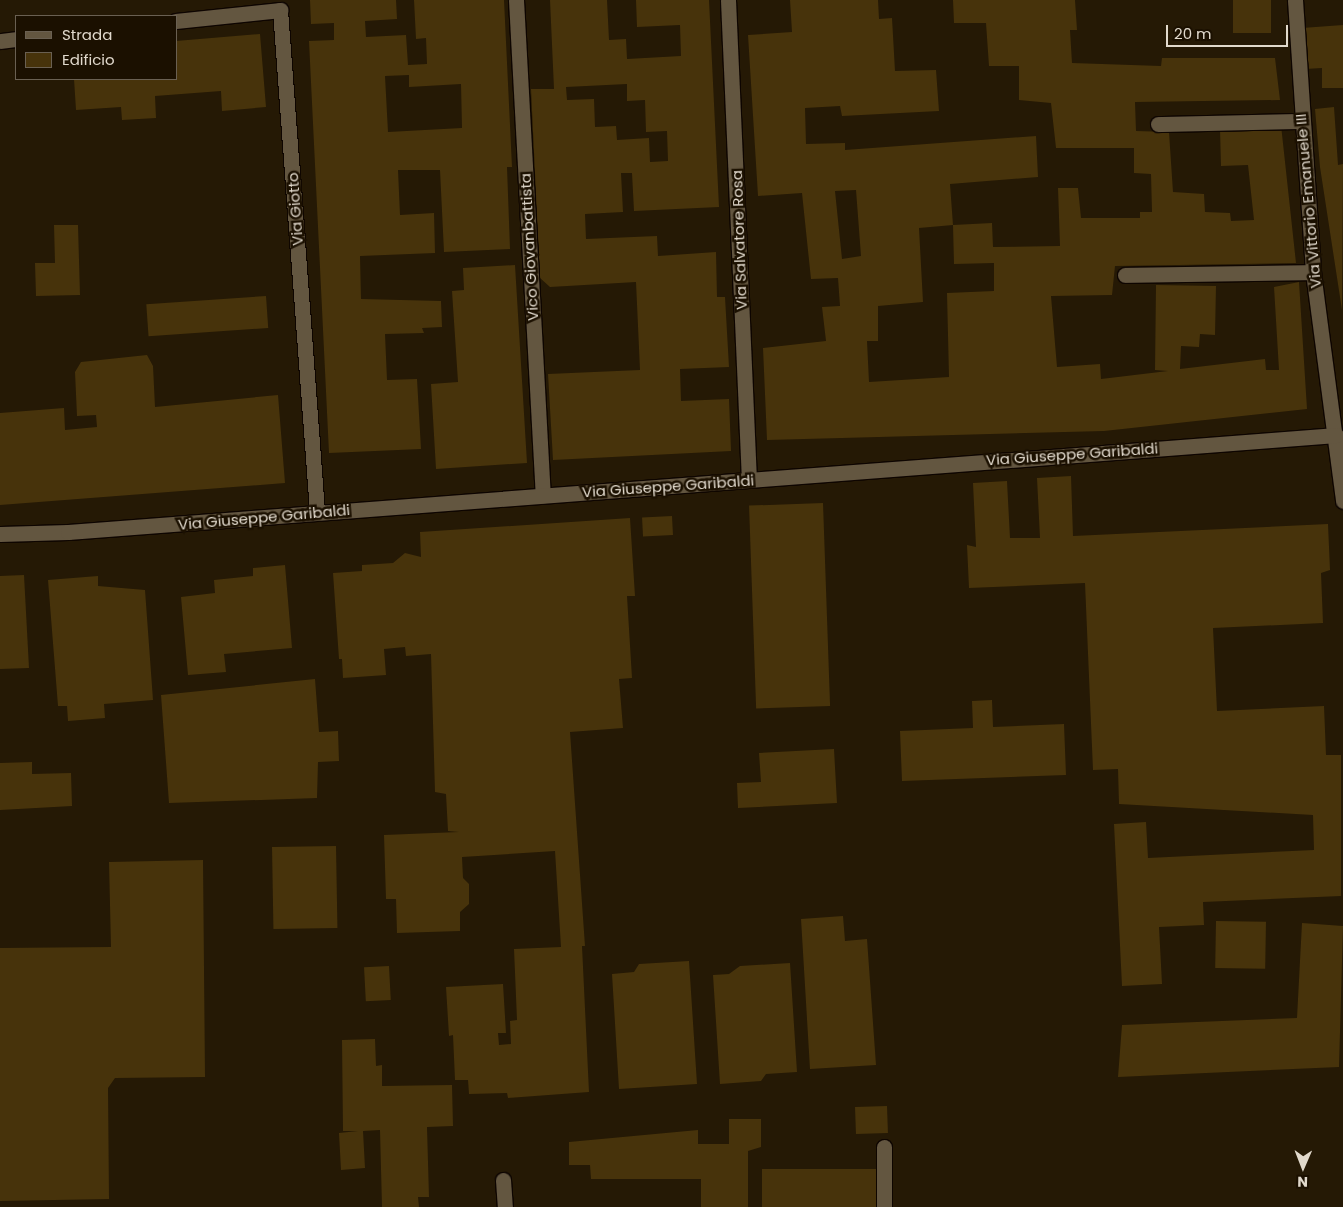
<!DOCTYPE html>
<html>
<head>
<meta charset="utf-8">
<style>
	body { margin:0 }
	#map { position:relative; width:1343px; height:1207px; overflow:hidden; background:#251905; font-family:Poppins,sans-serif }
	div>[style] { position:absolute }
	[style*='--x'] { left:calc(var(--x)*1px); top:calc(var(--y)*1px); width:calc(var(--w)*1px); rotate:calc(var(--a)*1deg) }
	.building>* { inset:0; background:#47330b; transform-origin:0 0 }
	.roads { filter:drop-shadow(1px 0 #0e0500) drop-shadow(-1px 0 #0e0500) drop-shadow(0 1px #0e0500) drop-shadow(0 -1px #0e0500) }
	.minor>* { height:15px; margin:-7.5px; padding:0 7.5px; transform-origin:7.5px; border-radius:7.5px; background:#635640 }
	span { translate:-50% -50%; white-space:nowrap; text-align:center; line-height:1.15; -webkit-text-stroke:5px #1b1000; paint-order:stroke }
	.street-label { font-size:15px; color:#e1d9cc }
	.legend { position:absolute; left:15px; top:15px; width:162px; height:65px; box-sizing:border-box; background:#1b1000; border:1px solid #6a6052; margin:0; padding:6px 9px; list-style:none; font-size:15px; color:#e1d9cc }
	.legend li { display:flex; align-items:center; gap:10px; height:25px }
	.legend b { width:25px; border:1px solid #6a6052 }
	.north { position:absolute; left:1278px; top:1142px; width:50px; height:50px; -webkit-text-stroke:4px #1b1000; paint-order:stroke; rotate:181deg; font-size:14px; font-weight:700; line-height:20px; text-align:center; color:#e1d9cc }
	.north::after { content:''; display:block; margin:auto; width:18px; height:22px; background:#e1d9cc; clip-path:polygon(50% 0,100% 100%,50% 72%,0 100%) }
	.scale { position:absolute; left:1166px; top:25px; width:122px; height:22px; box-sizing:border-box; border:2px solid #e1d9cc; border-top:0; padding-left:6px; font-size:15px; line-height:18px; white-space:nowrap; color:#e1d9cc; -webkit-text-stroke:4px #1b1000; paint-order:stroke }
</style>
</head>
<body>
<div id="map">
	<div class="building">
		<div style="clip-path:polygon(evenodd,310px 0,396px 0,397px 19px,365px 21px,366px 37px,406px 35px,408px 65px,427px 64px,426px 38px,416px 39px,414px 0,504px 0,512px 167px,507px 167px,510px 249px,444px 252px,440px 170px,398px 170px,400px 215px,434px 213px,435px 253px,360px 256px,361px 299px,441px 301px,442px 327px,422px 328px,424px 333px,385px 334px,387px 380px,417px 379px,421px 449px,329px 453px,309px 41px,334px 40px,334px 23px,311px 24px,310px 0,409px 75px,409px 87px,461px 84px,462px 128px,388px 132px,385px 76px,409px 75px)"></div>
		<div style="clip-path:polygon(evenodd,550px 0,607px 0,609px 40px,626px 39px,627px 59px,681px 56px,680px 25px,637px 27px,636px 0,709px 0,719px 207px,634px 211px,632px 173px,621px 173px,623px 212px,585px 214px,586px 239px,657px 236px,658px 256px,716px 252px,717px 297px,725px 297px,729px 367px,680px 369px,681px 401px,729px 399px,731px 451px,553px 460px,548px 374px,640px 370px,636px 282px,550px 287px,540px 278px,531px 89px,554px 89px,550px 0,627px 84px,627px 101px,645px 100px,646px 132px,667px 131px,668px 161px,650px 162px,649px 138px,617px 140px,616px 126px,595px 127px,594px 99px,567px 100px,566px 87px,627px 84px)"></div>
		<div style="clip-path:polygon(evenodd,790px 0,878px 0,879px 19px,892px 18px,895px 71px,936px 70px,939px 111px,842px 116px,840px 106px,805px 108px,806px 144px,845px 143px,845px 150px,1036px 136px,1038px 177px,950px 184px,953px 225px,919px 228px,923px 302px,878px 306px,878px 341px,867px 341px,869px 382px,949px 377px,947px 293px,994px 291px,994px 263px,954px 264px,953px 225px,992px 223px,993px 247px,1060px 246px,1058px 188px,1078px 188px,1081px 218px,1140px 218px,1140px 212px,1152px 212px,1151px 174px,1134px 173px,1134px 148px,1056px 148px,1051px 103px,1019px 100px,1019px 66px,989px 66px,986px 23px,954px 23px,953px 0,1075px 0,1077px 30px,1070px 30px,1072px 63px,1161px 66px,1162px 58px,1275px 58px,1280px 100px,1135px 102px,1136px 131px,1169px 132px,1173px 192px,1204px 194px,1205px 212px,1230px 213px,1231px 221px,1254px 220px,1248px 165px,1221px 166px,1220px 129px,1281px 125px,1296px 263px,1115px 266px,1112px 295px,1051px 296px,1057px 367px,1100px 364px,1101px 379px,1168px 371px,1155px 370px,1156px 285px,1216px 286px,1215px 335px,1200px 334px,1199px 347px,1181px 346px,1180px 369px,1265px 359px,1266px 370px,1279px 370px,1274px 287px,1299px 282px,1307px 409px,1104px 431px,767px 440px,763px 348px,826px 341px,822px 307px,840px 306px,838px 278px,811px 279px,802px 193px,758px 196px,748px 35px,792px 32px,790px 0,856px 190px,861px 256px,842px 259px,835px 191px,856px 190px)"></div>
		<div style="left:1233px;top:0;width:38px;height:33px"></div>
		<div style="clip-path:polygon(1343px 25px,1343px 88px,1322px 88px,1322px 68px,1305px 69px,1302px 28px)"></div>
		<div style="clip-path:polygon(260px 34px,266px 107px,222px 111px,221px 91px,155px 96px,156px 118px,122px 120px,121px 107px,76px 110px,74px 79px,176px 79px,176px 41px)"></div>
		<div style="clip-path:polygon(1334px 107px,1338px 165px,1343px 164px,1342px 310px,1320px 167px,1315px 109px)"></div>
		<div style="clip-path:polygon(54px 225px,78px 225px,80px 295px,36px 296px,35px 263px,55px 263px)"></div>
		<div style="clip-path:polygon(515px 265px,527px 463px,436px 469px,431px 384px,458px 382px,452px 291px,464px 290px,463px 268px)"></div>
		<div style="left:266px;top:296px;width:32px;height:120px;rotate:86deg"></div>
		<div style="clip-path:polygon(147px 355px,153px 366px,155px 407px,278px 395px,285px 483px,0 505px,0 413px,64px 408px,65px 430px,97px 427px,96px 415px,77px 416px,75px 372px,81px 362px)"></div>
		<div style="clip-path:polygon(1071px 476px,1073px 536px,1328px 524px,1330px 570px,1321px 573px,1323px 623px,1213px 628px,1217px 711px,1324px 706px,1326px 755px,1341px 755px,1341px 896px,1203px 902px,1204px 925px,1159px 927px,1162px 984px,1122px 986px,1114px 824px,1146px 822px,1148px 858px,1314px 850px,1313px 815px,1119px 804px,1118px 769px,1093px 770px,1085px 583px,969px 588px,967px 545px,976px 547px,973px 483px,1007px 481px,1010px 538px,1040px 538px,1037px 478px)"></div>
		<div style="left:823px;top:503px;width:203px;height:74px;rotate:88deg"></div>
		<div style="left:672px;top:516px;width:19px;height:30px;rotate:87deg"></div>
		<div style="clip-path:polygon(630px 518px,635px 596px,627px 596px,632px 678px,619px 679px,623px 728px,570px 732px,585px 946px,582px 946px,589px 1092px,508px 1098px,507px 1093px,469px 1094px,468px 1080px,455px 1080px,453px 1035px,449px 1036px,446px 987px,503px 984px,506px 1033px,498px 1033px,499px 1045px,511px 1044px,510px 1021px,517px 1020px,514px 949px,561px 947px,555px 851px,462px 857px,463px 878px,469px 884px,469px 904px,460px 912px,460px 931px,397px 933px,396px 899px,386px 899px,384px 835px,459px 832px,448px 831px,446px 794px,435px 792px,431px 654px,406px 656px,405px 647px,384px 649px,386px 675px,343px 678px,342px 659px,339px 659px,333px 573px,362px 571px,362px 565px,393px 563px,405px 553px,421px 557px,420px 532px)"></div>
		<div style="clip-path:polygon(285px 565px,292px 648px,224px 654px,226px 672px,188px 675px,181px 597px,215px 593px,214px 580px,253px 576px,253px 568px)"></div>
		<div style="clip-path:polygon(24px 575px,29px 668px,0 669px,0 576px)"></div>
		<div style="clip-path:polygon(98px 576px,98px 586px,145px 590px,153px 700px,104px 704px,105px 718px,68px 721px,67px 706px,58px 706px,48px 580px)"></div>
		<div style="clip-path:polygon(315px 679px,319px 732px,338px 731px,339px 761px,318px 762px,317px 798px,169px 803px,161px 695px)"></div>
		<div style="clip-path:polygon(992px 700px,993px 727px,1064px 724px,1066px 775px,902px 781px,900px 731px,973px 728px,972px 701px)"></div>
		<div style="clip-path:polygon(834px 749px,837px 803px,738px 808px,737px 783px,761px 782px,759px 753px)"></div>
		<div style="clip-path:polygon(32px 762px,32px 774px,71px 773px,72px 806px,0 810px,0 763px)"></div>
		<div style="left:336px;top:846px;width:82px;height:64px;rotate:89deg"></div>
		<div style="clip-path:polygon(203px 860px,205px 1077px,115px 1078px,108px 1088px,109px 1199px,0 1201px,0 948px,111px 947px,109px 862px)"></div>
		<div style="clip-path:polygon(843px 916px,845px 941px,867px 939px,876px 1065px,810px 1069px,801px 919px)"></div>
		<div style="left:1216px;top:921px;width:50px;height:47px;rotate:1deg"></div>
		<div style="clip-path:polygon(1302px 923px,1343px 926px,1339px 1067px,1118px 1077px,1122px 1025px,1297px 1018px)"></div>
		<div style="clip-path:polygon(689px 961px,697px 1084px,619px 1089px,612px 974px,634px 972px,639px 964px)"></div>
		<div style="clip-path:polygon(790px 963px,797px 1072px,766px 1074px,761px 1081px,720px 1084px,713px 975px,729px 974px,740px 966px)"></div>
		<div style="left:389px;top:966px;width:34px;height:25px;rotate:87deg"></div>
		<div style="clip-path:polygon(375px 1039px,376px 1066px,382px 1065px,382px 1086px,452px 1085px,453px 1126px,427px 1127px,429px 1197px,418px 1197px,419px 1207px,382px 1207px,380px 1130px,363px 1131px,365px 1168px,341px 1170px,339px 1133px,358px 1131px,343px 1131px,342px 1040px)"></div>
		<div style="left:887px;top:1106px;width:27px;height:32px;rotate:88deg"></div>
		<div style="clip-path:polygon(729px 1119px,761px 1119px,761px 1147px,748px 1151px,748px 1207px,701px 1207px,701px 1179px,591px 1179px,590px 1165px,569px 1165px,569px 1142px,698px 1130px,698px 1144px,729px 1144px)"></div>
		<div style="left:762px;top:1169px;width:116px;height:38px"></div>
	</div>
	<div class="roads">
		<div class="minor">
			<div style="--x:516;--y:0;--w:496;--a:86.9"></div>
			<div style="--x:728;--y:0;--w:480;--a:87.5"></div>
			<div style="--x:1295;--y:0;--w:273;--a:86.2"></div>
			<div style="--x:1313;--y:272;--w:231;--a:82.5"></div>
			<div style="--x:176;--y:21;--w:105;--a:-6"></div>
			<div style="--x:280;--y:10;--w:503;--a:85.78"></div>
			<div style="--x:0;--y:41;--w:16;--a:-7"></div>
			<div style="--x:1158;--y:124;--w:143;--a:-1.2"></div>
			<div style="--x:1125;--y:275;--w:188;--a:-0.9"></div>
			<div style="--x:0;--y:534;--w:68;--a:-1.7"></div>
			<div style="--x:68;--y:532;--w:1272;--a:-4.37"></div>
			<div style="--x:884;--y:1147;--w:60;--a:90"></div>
			<div style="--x:503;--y:1180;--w:27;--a:86"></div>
		</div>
	</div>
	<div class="street-label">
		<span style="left:1308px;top:201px;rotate:-95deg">Via Vittorio Emanuele III</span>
		<span style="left:295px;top:209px;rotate:-94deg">Via Giotto</span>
		<span style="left:739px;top:240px;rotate:-92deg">Via Salvatore Rosa</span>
		<span style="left:529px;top:247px;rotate:-93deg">Vico Giovanbattista</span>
		<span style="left:1072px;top:454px;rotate:-4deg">Via Giuseppe Garibaldi</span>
		<span style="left:668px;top:486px;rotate:-4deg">Via Giuseppe Garibaldi</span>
		<span style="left:264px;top:517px;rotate:-5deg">Via Giuseppe Garibaldi</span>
	</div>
	<ul class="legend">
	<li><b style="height:6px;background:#635640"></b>Strada</li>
	<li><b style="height:14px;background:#47330b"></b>Edificio</li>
	</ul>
	<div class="north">N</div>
	<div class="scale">20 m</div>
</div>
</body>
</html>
